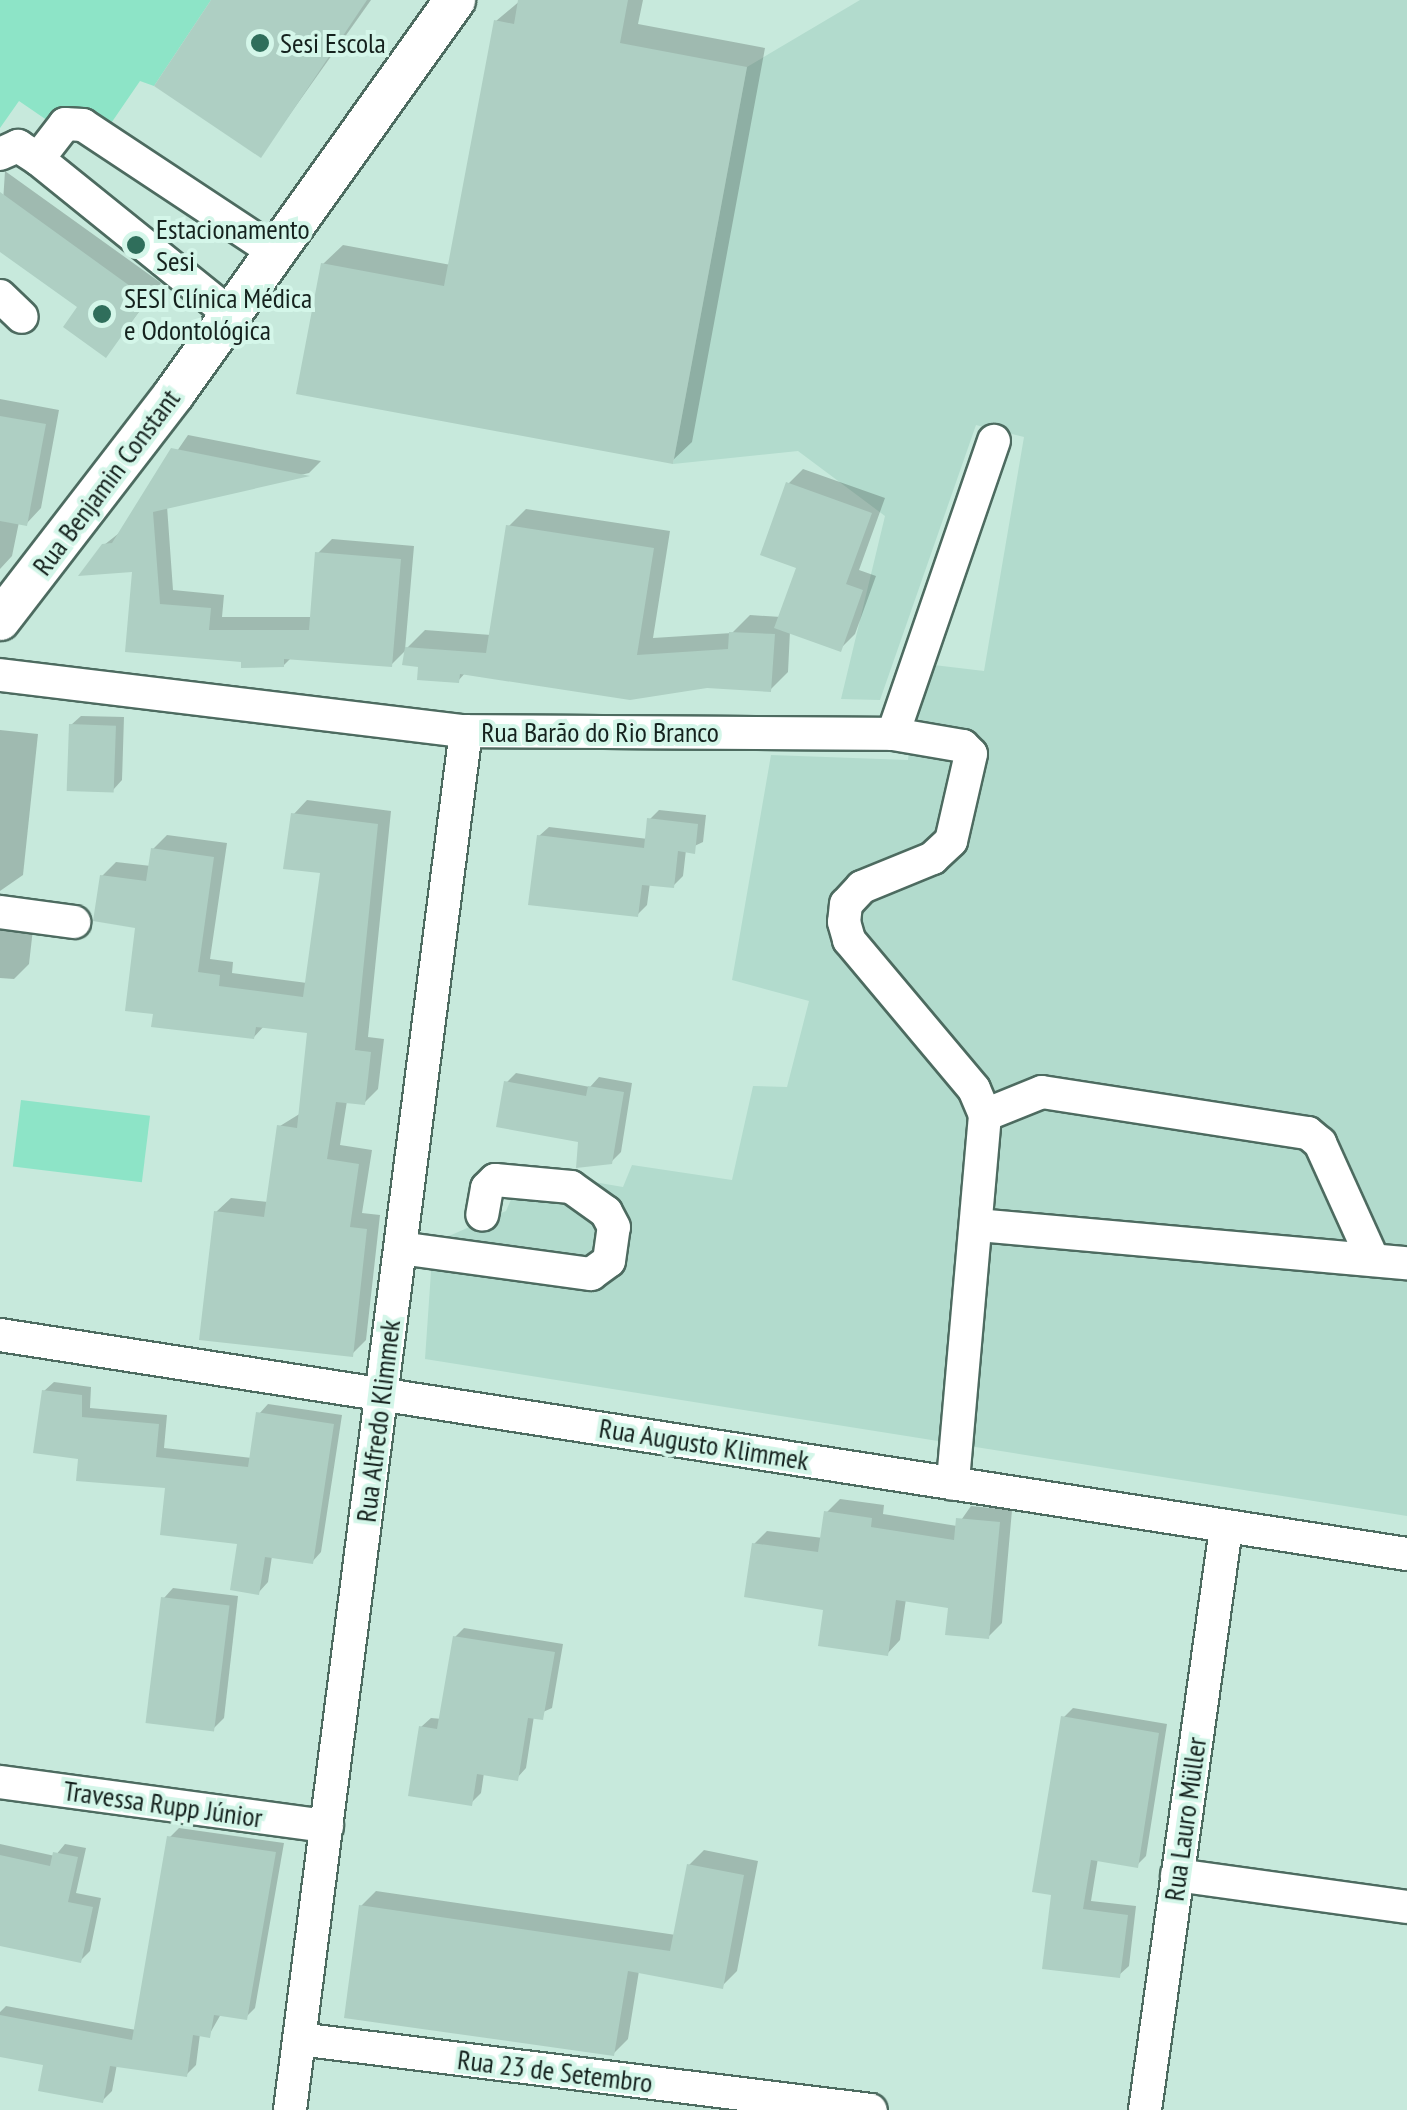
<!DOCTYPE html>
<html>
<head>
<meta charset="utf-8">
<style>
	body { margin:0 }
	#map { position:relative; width:1407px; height:2110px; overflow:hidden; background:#c7e9dc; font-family:"PT Sans Narrow",sans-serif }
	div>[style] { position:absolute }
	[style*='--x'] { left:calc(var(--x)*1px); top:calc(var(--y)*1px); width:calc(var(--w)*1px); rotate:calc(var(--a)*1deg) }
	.built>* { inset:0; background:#b2dbcd }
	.green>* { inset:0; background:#8de4c7; transform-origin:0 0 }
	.shadow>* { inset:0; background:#0003 }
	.building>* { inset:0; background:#aecfc3; transform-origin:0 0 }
	.roads { filter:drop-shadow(2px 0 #4d6b60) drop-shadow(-2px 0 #4d6b60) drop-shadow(0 2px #4d6b60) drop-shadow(0 -2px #4d6b60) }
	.minor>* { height:32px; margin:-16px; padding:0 16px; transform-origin:16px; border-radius:16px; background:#fff }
	.major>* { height:40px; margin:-20px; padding:0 20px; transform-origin:20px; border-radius:20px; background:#fff }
	.dots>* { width:28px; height:28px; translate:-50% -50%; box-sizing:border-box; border:5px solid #d4f6e9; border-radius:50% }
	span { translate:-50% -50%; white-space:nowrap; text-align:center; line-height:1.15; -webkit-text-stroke:8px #d4f6e9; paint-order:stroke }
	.poi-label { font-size:28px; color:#15221e }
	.left { translate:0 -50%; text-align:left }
	.street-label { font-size:28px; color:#15221e }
</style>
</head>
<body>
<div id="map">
	<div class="built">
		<div style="clip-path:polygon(860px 0,1407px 0,1407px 1516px,425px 1359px,433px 1243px,506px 1211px,524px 1170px,623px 1187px,632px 1165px,732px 1180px,753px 1086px,787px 1087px,809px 1001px,732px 980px,771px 755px,908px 760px,917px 663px,984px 671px,1024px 437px,976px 425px,880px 700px,841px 699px,885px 516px,798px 451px,673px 464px,747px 67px)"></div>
	</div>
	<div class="green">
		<div style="clip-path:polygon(0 0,211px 0,154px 86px,140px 81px,92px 151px,19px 101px,0 128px)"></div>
		<div style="left:21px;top:1100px;width:130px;height:67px;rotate:7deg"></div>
	</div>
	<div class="shadow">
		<div style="clip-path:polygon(214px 0,371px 0,261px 155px)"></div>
		<div style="clip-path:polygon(643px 0,638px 24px,765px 48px,692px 442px,672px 461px,323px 264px,343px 245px,451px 265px,496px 21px,521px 0)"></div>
		<div style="clip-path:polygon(5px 171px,161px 283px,106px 355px,81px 306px,0 249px)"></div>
		<div style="clip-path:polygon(0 399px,59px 410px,41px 508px,27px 523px,19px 522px,12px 556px,0 569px)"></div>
		<div style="clip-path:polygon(188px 435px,321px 461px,309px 473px,167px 506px,173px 590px,224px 595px,222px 617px,312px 617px,318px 553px,332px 539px,414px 546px,405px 650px,425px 630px,491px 635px,508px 527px,526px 509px,670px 531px,653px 638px,732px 633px,750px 615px,781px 617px,799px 566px,788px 484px,803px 469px,885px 498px,859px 570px,876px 576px,855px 634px,840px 649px,790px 631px,788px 672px,770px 690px,466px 672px,458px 681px,421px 665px,407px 649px,391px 665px,292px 657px,284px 665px,128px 650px,135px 570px,104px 545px,123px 530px)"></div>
		<div style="clip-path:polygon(81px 716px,124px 717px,122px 780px,113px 790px,71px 725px)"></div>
		<div style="clip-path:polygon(0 730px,38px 734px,23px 875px,0 891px)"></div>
		<div style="clip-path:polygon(307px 800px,391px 811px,368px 1037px,384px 1039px,378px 1089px,364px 1103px,347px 1101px,340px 1145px,372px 1150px,362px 1213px,380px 1215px,366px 1340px,352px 1354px,216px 1212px,231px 1198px,268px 1202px,280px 1126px,301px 1113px,310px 1031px,265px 1025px,254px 1037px,156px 1012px,138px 926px,102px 876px,116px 862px,151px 866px,153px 849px,167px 835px,227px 843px,210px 959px,233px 962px,232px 973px,307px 983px,322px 871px,293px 815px)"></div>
		<div style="clip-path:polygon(659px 810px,706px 815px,703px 842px,686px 850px,683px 876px,673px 886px,650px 883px,647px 905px,637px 915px,539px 836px,549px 827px,648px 839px,650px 819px)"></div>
		<div style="clip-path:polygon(0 905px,34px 920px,29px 964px,14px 979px,0 978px)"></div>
		<div style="clip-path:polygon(516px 1073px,590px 1087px,599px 1077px,632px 1083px,621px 1152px,611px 1162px,581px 1140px,507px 1082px)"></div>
		<div style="clip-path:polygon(54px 1382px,91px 1387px,90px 1408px,167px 1415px,164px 1448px,252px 1458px,259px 1414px,268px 1404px,342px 1415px,321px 1552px,312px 1562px,272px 1556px,268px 1582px,259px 1592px,240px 1542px,168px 1486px,81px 1457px,44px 1391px)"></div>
		<div style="clip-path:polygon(840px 1499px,884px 1505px,883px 1514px,957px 1526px,971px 1506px,1012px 1510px,1002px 1623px,988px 1637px,950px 1606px,906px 1599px,900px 1640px,887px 1654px,754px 1544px,767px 1531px,823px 1538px,827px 1512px)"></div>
		<div style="clip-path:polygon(173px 1588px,238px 1596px,224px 1718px,214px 1728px,164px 1598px)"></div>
		<div style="clip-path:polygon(464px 1628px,563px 1644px,552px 1708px,534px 1716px,526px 1768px,517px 1778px,484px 1773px,481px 1793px,471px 1803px,421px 1727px,431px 1718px,442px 1719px,455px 1637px)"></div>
		<div style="clip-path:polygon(1073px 1708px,1167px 1724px,1146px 1856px,1137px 1865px,1098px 1858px,1091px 1901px,1136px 1906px,1129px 1966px,1119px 1975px,1053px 1893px,1063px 1718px)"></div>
		<div style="clip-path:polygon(179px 1828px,284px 1843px,255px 2008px,246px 2017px,221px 2014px,209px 2035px,200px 2034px,196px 2065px,186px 2075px,117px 2064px,112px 2091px,103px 2100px,46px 2063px,0 2055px,0 2012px,6px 2006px,136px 2030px,170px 1837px)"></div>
		<div style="clip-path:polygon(0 1844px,55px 1856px,65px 1844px,86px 1848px,76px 1893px,101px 1898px,90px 1951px,80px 1961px,0 1943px)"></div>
		<div style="clip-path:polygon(704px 1850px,758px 1861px,737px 1971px,722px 1986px,639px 1971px,628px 2039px,613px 2054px,361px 1906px,376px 1891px,676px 1935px,689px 1865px)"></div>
	</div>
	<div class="building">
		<div style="clip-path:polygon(211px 0,367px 0,261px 158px,154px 86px)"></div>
		<div style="clip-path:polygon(518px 0,628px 0,620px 43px,747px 67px,673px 464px,296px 394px,321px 263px,444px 286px,494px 20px,514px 24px)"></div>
		<div style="clip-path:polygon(0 192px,148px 299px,106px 358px,63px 327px,77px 307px,0 252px)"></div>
		<div style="clip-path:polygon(0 416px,46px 424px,27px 526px,0 521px)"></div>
		<div style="clip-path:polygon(171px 448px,310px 476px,153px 512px,160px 604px,211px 608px,209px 630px,309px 630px,315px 552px,401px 559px,392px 667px,284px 659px,284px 667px,241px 668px,241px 662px,125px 652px,132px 572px,78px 576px,102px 544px,112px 543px)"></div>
		<div style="clip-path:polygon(786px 482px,872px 513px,846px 584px,863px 590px,841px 652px,774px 628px,796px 568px,760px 555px)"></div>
		<div style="clip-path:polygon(506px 525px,654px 548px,637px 655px,728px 649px,729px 632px,775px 634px,771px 692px,707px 688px,630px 700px,460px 674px,459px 683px,417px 680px,418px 667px,402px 665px,405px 647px,486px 653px)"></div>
		<div style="left:69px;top:724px;width:47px;height:67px;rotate:2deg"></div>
		<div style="clip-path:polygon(291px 813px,378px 824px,355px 1050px,371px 1052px,365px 1105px,336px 1102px,327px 1159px,359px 1164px,350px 1227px,367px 1229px,353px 1357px,199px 1340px,214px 1211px,264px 1217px,277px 1125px,297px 1128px,307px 1033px,256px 1027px,254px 1039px,151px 1027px,153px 1014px,125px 1011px,135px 928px,93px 921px,100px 875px,146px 881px,151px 848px,214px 857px,198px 972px,220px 975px,219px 986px,303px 997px,320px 873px,283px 869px)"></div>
		<div style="clip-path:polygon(647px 818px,698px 824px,695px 854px,678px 851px,674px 888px,642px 885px,638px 917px,528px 905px,537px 835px,644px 848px)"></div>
		<div style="clip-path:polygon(504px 1081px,586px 1096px,588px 1086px,624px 1092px,612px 1164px,576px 1168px,578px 1142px,496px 1127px)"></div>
		<div style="clip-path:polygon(42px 1390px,82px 1395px,82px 1417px,159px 1424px,156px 1457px,248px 1467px,256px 1412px,334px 1424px,313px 1564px,265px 1557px,259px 1595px,230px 1590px,237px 1544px,160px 1535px,165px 1488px,76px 1481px,78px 1459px,33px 1453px)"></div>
		<div style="clip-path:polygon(824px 1511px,872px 1518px,871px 1527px,954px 1540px,956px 1518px,1000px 1522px,989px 1639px,945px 1635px,948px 1608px,896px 1600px,888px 1656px,818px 1646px,823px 1610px,744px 1597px,752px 1543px,818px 1552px)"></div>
		<div style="left:161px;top:1597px;width:69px;height:127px;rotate:7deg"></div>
		<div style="clip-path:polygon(453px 1636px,555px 1652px,543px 1720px,528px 1718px,518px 1781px,477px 1774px,472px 1806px,408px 1796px,419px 1726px,437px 1729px)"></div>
		<div style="clip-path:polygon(1061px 1716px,1159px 1733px,1138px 1868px,1091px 1860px,1083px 1909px,1128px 1915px,1120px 1978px,1042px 1969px,1051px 1895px,1032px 1892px)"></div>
		<div style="clip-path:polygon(167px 1836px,276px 1852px,247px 2020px,214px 2015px,210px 2038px,193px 2035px,187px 2077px,110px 2066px,103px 2103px,38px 2091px,43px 2065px,0 2057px,0 2015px,132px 2040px)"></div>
		<div style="clip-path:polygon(53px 1852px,78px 1857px,68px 1902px,93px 1907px,81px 1963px,0 1946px,0 1855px,50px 1866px)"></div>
		<div style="clip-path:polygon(687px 1864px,744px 1875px,723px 1989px,628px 1971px,614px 2056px,344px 2018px,359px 1905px,670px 1951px)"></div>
	</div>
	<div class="roads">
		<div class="minor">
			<div style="--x:0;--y:154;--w:20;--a:-24"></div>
			<div style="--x:18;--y:146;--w:24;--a:33"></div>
			<div style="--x:0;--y:296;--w:30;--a:44"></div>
			<div style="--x:230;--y:314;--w:247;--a:-141.1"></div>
			<div style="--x:38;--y:159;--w:44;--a:-52.4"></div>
			<div style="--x:65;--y:124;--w:18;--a:3"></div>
			<div style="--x:83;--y:125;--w:230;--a:33.5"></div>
			<div style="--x:0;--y:675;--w:469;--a:6.9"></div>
			<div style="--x:466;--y:731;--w:427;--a:0.4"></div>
			<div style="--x:893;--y:734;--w:310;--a:-71"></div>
			<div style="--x:893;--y:734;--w:71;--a:9.7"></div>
			<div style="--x:963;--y:746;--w:11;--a:45"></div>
			<div style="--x:971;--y:754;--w:89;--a:102.9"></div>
			<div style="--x:951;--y:841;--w:25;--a:137"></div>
			<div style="--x:933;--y:858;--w:77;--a:157.8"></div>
			<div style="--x:862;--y:887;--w:23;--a:133"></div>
			<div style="--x:846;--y:904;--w:18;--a:96"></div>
			<div style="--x:844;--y:922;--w:19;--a:74"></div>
			<div style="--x:849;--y:940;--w:194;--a:50"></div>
			<div style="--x:974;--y:1089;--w:28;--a:67"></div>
			<div style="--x:985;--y:1115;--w:370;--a:95"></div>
			<div style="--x:0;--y:912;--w:75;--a:7.7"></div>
			<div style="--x:985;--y:1115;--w:61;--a:-22"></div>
			<div style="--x:1042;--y:1092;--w:269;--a:8.8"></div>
			<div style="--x:1308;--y:1133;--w:16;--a:40"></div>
			<div style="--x:1320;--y:1143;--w:128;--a:65.6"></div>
			<div style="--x:978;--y:1225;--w:431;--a:5.1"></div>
			<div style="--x:400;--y:1248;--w:193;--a:7.8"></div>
			<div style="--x:591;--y:1274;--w:22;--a:-36"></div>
			<div style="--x:609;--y:1261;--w:34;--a:-82"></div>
			<div style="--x:614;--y:1227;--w:17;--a:-118"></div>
			<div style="--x:606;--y:1212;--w:43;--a:-144.5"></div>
			<div style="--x:571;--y:1187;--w:76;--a:-174.7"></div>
			<div style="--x:495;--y:1180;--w:11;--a:135"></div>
			<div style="--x:487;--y:1188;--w:27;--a:100"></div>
			<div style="--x:0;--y:1335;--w:1424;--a:8.85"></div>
			<div style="--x:0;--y:1782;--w:330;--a:7.7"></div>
			<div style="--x:1177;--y:1875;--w:232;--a:7.9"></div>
			<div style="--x:299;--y:2039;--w:576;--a:7.08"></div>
			<div style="--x:290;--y:2110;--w:1390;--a:-82.73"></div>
			<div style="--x:1145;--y:2110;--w:588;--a:-82.08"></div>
		</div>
		<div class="major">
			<div style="--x:0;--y:620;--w:285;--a:-52.4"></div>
			<div style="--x:174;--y:394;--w:484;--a:-54.5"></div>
		</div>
	</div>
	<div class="dots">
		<div style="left:260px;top:43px;background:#2f6e5b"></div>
		<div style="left:136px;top:245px;background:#2f6e5b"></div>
		<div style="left:102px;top:314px;background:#2f6e5b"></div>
	</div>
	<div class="poi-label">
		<span class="left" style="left:280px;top:43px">Sesi Escola</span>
		<span class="left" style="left:156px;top:245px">Estacionamento<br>Sesi</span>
		<span class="left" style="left:124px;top:314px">SESI Clínica Médica<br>e Odontológica</span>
	</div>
	<div class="street-label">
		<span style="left:106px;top:482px;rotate:-53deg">Rua Benjamin Constant</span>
		<span style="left:600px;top:732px">Rua Barão do Rio Branco</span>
		<span style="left:378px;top:1421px;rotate:-83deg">Rua Alfredo Klimmek</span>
		<span style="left:704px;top:1444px;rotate:9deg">Rua Augusto Klimmek</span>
		<span style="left:163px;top:1804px;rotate:8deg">Travessa Rupp Júnior</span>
		<span style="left:1185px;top:1819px;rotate:-82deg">Rua Lauro Müller</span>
		<span style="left:555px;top:2071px;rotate:7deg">Rua 23 de Setembro</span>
	</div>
</div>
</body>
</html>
